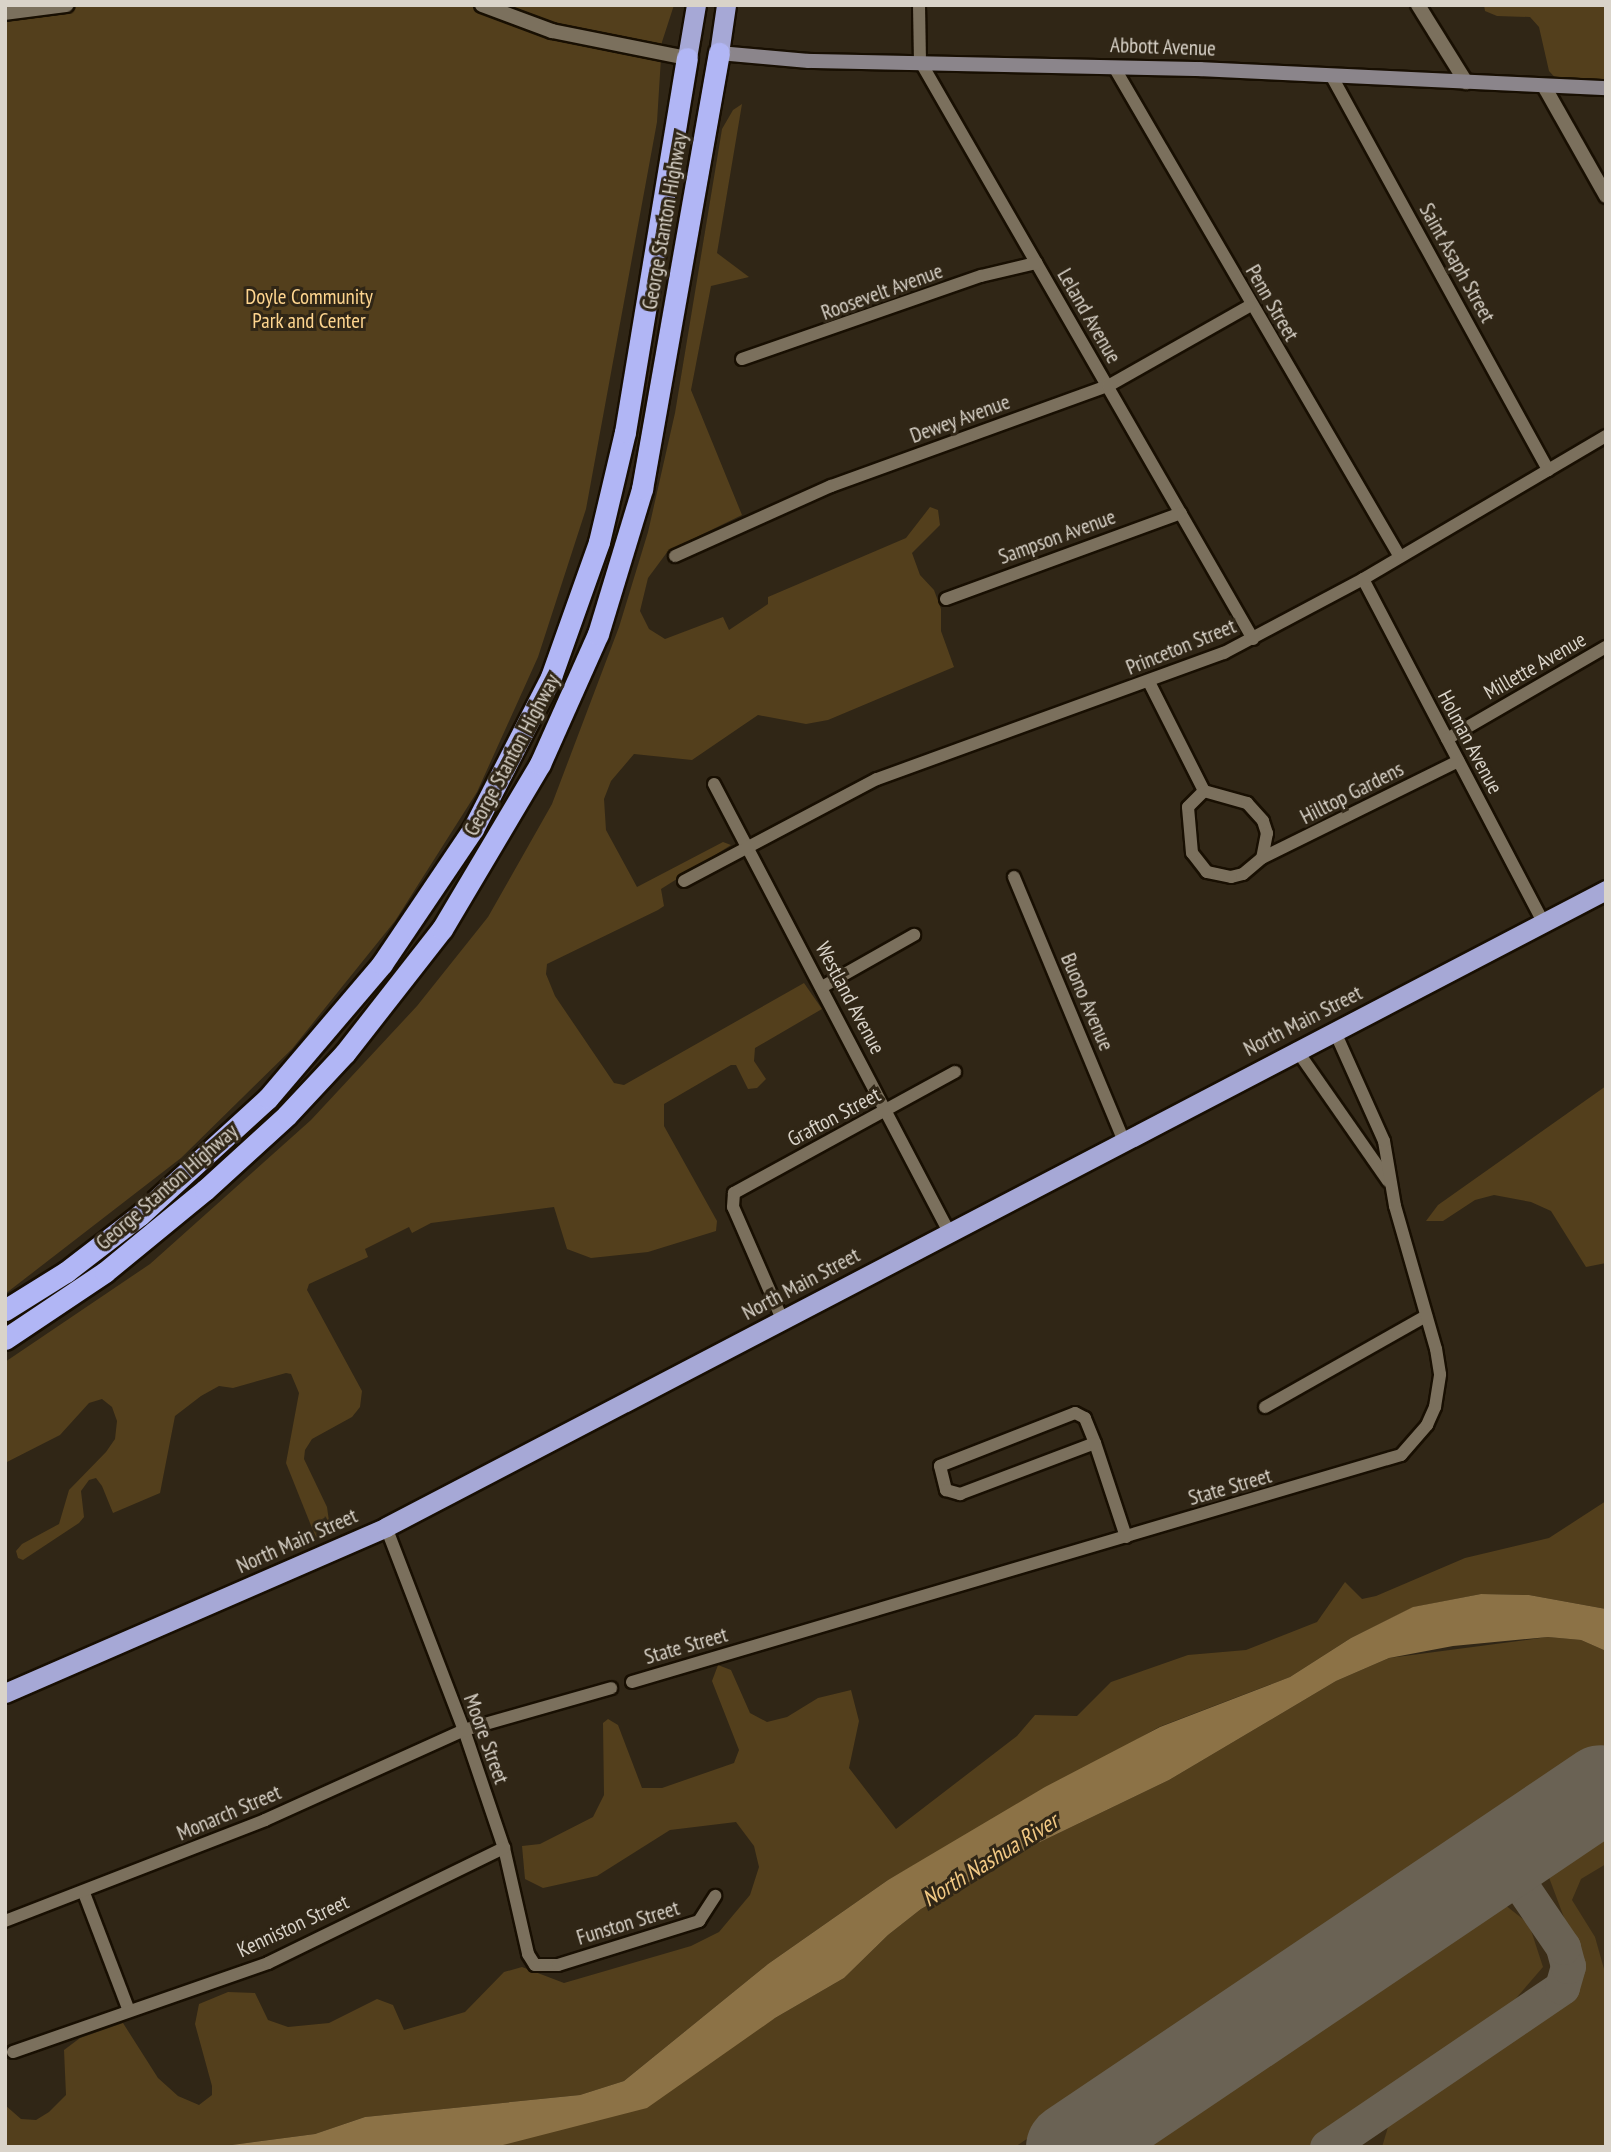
<!DOCTYPE html>
<html>
<head>
<meta charset="utf-8">
<style>
	body { margin:0 }
	#map { position:relative; width:1611px; height:2152px; overflow:hidden; background:#302616; font-family:"PT Sans Narrow",sans-serif }
	div>[style] { position:absolute }
	[style*='--x'] { left:calc(var(--x)*1px); top:calc(var(--y)*1px); width:calc(var(--w)*1px); rotate:calc(var(--a)*1deg) }
	.built>* { inset:0; background:#3b2d17 }
	.green>* { inset:0; background:#533f1c }
	.water>* { inset:0; background:#8c7246 }
	.taxiway>* { height:35px; margin:-17.5px; padding:0 17.5px; transform-origin:17.5px; border-radius:17.5px; background:#6a6254 }
	.runway>* { height:89px; margin:-44.5px; padding:0 44.5px; transform-origin:44.5px; border-radius:44.5px; background:#6a6254 }
	.roads { filter:drop-shadow(2px 0 #180f02) drop-shadow(-2px 0 #180f02) drop-shadow(0 2px #180f02) drop-shadow(0 -2px #180f02) }
	.minor>* { height:12px; margin:-6px; padding:0 6px; transform-origin:6px; border-radius:6px; background:#7b705d }
	.tertiary>* { height:14px; margin:-7px; padding:0 7px; transform-origin:7px; border-radius:7px; background:#7b705d }
	.secondary>* { height:14px; margin:-7px; padding:0 7px; transform-origin:7px; border-radius:7px; background:#8b858b }
	.trunk>* { height:19px; margin:-9.5px; padding:0 9.5px; transform-origin:9.5px; border-radius:9.5px; background:#a6a8d6 }
	.motorway>* { height:21px; margin:-10.5px; padding:0 10.5px; transform-origin:10.5px; border-radius:10.5px; background:#b1b6f5 }
	span { translate:-50% -50%; white-space:nowrap; text-align:center; line-height:1.15; -webkit-text-stroke:6px #302616; paint-order:stroke }
	.street-label { font-size:21px; color:#d9d3c9 }
	.park-label { font-size:21px; color:#fed58f }
	.water-label { font-size:23px; color:#f2c984; font-style:italic }
	.frame { position:absolute; inset:0; border:7px solid #d9d3c9; pointer-events:none }
</style>
</head>
<body>
<div id="map">
	<div class="built">
		<div style="clip-path:polygon(1606px 1682px,1606px 1977px,1430px 2147px,621px 2147px)"></div>
	</div>
	<div class="green">
		<div style="clip-path:polygon(5px 5px,674px 5px,662px 42px,657px 122px,586px 509px,538px 657px,477px 792px,395px 921px,292px 1049px,181px 1158px,5px 1294px)"></div>
		<div style="clip-path:polygon(1484px 5px,1606px 5px,1606px 81px,1559px 82px,1549px 71px,1539px 27px,1530px 17px,1497px 16px,1485px 11px)"></div>
		<div style="clip-path:polygon(742px 104px,717px 253px,749px 277px,711px 286px,691px 390px,742px 515px,668px 551px,648px 578px,640px 611px,649px 629px,665px 639px,723px 617px,729px 630px,768px 604px,768px 597px,906px 538px,930px 507px,938px 510px,940px 525px,912px 553px,920px 575px,934px 590px,941px 609px,941px 631px,954px 667px,828px 720px,806px 724px,758px 715px,692px 760px,634px 754px,611px 781px,604px 799px,606px 830px,637px 887px,723px 842px,731px 845px,661px 889px,664px 906px,658px 910px,547px 964px,546px 974px,555px 996px,614px 1083px,624px 1085px,804px 983px,822px 1009px,755px 1048px,754px 1061px,766px 1079px,757px 1088px,748px 1089px,736px 1065px,731px 1065px,664px 1104px,664px 1126px,717px 1221px,716px 1231px,648px 1252px,591px 1258px,567px 1249px,554px 1207px,431px 1223px,412px 1233px,409px 1227px,365px 1249px,368px 1257px,309px 1284px,307px 1290px,362px 1391px,360px 1407px,352px 1417px,312px 1439px,305px 1450px,304px 1459px,327px 1507px,330px 1528px,325px 1534px,316px 1538px,286px 1463px,299px 1393px,291px 1374px,286px 1373px,233px 1388px,219px 1386px,201px 1396px,175px 1416px,160px 1493px,113px 1513px,102px 1486px,96px 1478px,89px 1480px,81px 1491px,84px 1517px,79px 1523px,23px 1560px,18px 1558px,16px 1551px,22px 1544px,59px 1524px,69px 1490px,106px 1452px,115px 1439px,117px 1421px,112px 1407px,102px 1399px,89px 1403px,60px 1435px,5px 1463px,5px 1362px,150px 1264px,311px 1120px,417px 1006px,488px 917px,552px 804px,619px 627px,648px 532px,675px 413px,722px 129px,733px 110px)"></div>
		<div style="clip-path:polygon(1606px 1086px,1606px 1263px,1586px 1267px,1551px 1211px,1531px 1202px,1494px 1195px,1475px 1200px,1443px 1221px,1426px 1221px,1438px 1205px)"></div>
		<div style="clip-path:polygon(1606px 1501px,1606px 1609px,1529px 1595px,1481px 1594px,1414px 1607px,1351px 1638px,1290px 1677px,1159px 1727px,888px 1880px,768px 1964px,624px 2081px,580px 2095px,365px 2117px,315px 2134px,217px 2147px,5px 2147px,5px 2105px,21px 2119px,36px 2120px,49px 2112px,66px 2095px,64px 2050px,80px 2038px,123px 2023px,158px 2078px,178px 2096px,199px 2105px,212px 2095px,212px 2086px,195px 2024px,199px 2004px,228px 1992px,255px 1993px,268px 2020px,288px 2027px,329px 2023px,377px 1999px,393px 2005px,404px 2030px,465px 2012px,504px 1972px,522px 1967px,564px 1983px,691px 1946px,719px 1932px,750px 1895px,759px 1867px,754px 1846px,736px 1822px,670px 1830px,597px 1876px,543px 1888px,525px 1879px,522px 1846px,540px 1844px,593px 1817px,604px 1795px,603px 1723px,608px 1719px,618px 1725px,642px 1788px,662px 1788px,734px 1763px,739px 1750px,712px 1681px,718px 1665px,731px 1670px,750px 1713px,767px 1722px,787px 1717px,818px 1698px,851px 1690px,859px 1721px,849px 1768px,896px 1829px,1017px 1736px,1035px 1715px,1077px 1716px,1111px 1682px,1188px 1655px,1246px 1650px,1317px 1622px,1345px 1582px,1362px 1599px,1376px 1596px,1465px 1558px,1549px 1538px)"></div>
		<div style="clip-path:polygon(1548px 1637px,1581px 1640px,1606px 1651px,1606px 1791px,1585px 1763px,1015px 2147px,495px 2147px,526px 2137px,775px 2018px,844px 1978px,888px 1935px,921px 1909px,1036px 1844px,1169px 1780px,1336px 1681px,1389px 1658px)"></div>
		<div style="clip-path:polygon(1606px 1822px,1606px 1864px,1581px 1879px,1572px 1900px,1595px 1937px,1606px 1976px,1606px 2147px,1382px 2147px,1391px 2117px,1564px 2002px,1576px 1986px,1578px 1955px,1544px 1864px)"></div>
		<div style="clip-path:polygon(1495px 1897px,1529px 1924px,1543px 1967px,1512px 2003px,1423px 2069px,1308px 2147px,1124px 2147px)"></div>
	</div>
	<div class="water">
		<div style="clip-path:polygon(1481px 1594px,1529px 1595px,1606px 1609px,1606px 1651px,1581px 1640px,1548px 1637px,1453px 1646px,1389px 1658px,1336px 1681px,1169px 1780px,1036px 1844px,921px 1909px,888px 1935px,844px 1978px,775px 2018px,647px 2108px,495px 2147px,217px 2147px,315px 2134px,365px 2117px,580px 2095px,624px 2081px,768px 1964px,888px 1880px,1045px 1787px,1160px 1727px,1290px 1677px,1351px 1638px,1413px 1607px)"></div>
	</div>
	<div class="taxiway">
		<div style="--x:1327;--y:2147;--w:284;--a:-34.2"></div>
		<div style="--x:1562;--y:1987;--w:22;--a:-74"></div>
		<div style="--x:1568;--y:1966;--w:20;--a:-105"></div>
		<div style="--x:1563;--y:1947;--w:110;--a:-124.3"></div>
	</div>
	<div class="runway">
		<div style="--x:1070;--y:2147;--w:640;--a:-33.99"></div>
	</div>
	<div class="roads">
		<div class="minor">
			<div style="--x:919;--y:5;--w:56;--a:89"></div>
			<div style="--x:920;--y:61;--w:667;--a:60.05"></div>
			<div style="--x:1114;--y:67;--w:567;--a:59.73"></div>
			<div style="--x:1331;--y:75;--w:451;--a:61.2"></div>
			<div style="--x:742;--y:359;--w:253;--a:-19.2"></div>
			<div style="--x:981;--y:276;--w:57;--a:-13.3"></div>
			<div style="--x:675;--y:556;--w:171;--a:-24.2"></div>
			<div style="--x:831;--y:486;--w:294;--a:-19.9"></div>
			<div style="--x:1108;--y:386;--w:164;--a:-29.5"></div>
			<div style="--x:1363;--y:579;--w:387;--a:62.3"></div>
			<div style="--x:946;--y:599;--w:250;--a:-20.1"></div>
			<div style="--x:1149;--y:682;--w:122;--a:63.2"></div>
			<div style="--x:1447;--y:739;--w:184;--a:-30.1"></div>
			<div style="--x:714;--y:784;--w:506;--a:62.32"></div>
			<div style="--x:1204;--y:791;--w:45;--a:15.6"></div>
			<div style="--x:1247;--y:803;--w:24;--a:48"></div>
			<div style="--x:1263;--y:821;--w:13;--a:72"></div>
			<div style="--x:1267;--y:833;--w:25;--a:101"></div>
			<div style="--x:1262;--y:858;--w:25;--a:140"></div>
			<div style="--x:1243;--y:874;--w:12;--a:166"></div>
			<div style="--x:1231;--y:877;--w:25;--a:-168"></div>
			<div style="--x:1207;--y:872;--w:24;--a:-128"></div>
			<div style="--x:1192;--y:853;--w:46;--a:-95"></div>
			<div style="--x:1188;--y:807;--w:23;--a:-45"></div>
			<div style="--x:1262;--y:858;--w:219;--a:-26.3"></div>
			<div style="--x:1014;--y:877;--w:286;--a:67.4"></div>
			<div style="--x:684;--y:881;--w:218;--a:-27.9"></div>
			<div style="--x:877;--y:779;--w:369;--a:-20"></div>
			<div style="--x:1224;--y:653;--w:157;--a:-28"></div>
			<div style="--x:1363;--y:579;--w:282;--a:-30.5"></div>
			<div style="--x:822;--y:987;--w:106;--a:-29.5"></div>
			<div style="--x:1296;--y:1049;--w:161;--a:55.1"></div>
			<div style="--x:782;--y:1319;--w:122;--a:-113.6"></div>
			<div style="--x:733;--y:1207;--w:14;--a:-86"></div>
			<div style="--x:734;--y:1193;--w:252;--a:-28.7"></div>
			<div style="--x:1265;--y:1407;--w:185;--a:-29.5"></div>
			<div style="--x:1095;--y:1443;--w:27;--a:-112"></div>
			<div style="--x:1085;--y:1418;--w:11;--a:-153"></div>
			<div style="--x:1075;--y:1413;--w:145;--a:158.6"></div>
			<div style="--x:940;--y:1466;--w:25;--a:76"></div>
			<div style="--x:946;--y:1490;--w:15;--a:16"></div>
			<div style="--x:960;--y:1494;--w:144;--a:-20.7"></div>
			<div style="--x:1095;--y:1443;--w:99;--a:71.7"></div>
			<div style="--x:386;--y:1527;--w:217;--a:69"></div>
			<div style="--x:464;--y:1730;--w:125;--a:71.3"></div>
			<div style="--x:504;--y:1848;--w:109;--a:77.2"></div>
			<div style="--x:528;--y:1954;--w:13;--a:58"></div>
			<div style="--x:535;--y:1965;--w:23;--a:0"></div>
			<div style="--x:558;--y:1965;--w:148;--a:-17.3"></div>
			<div style="--x:699;--y:1921;--w:30;--a:-57"></div>
			<div style="--x:632;--y:1682;--w:802;--a:-16.45"></div>
			<div style="--x:1401;--y:1455;--w:40;--a:-49"></div>
			<div style="--x:1427;--y:1425;--w:20;--a:-66"></div>
			<div style="--x:1435;--y:1407;--w:33;--a:-81"></div>
			<div style="--x:1440;--y:1374;--w:25;--a:-99"></div>
			<div style="--x:1436;--y:1349;--w:149;--a:-106"></div>
			<div style="--x:1395;--y:1206;--w:66;--a:-99.6"></div>
			<div style="--x:1384;--y:1141;--w:122;--a:-114.2"></div>
			<div style="--x:84;--y:1893;--w:123;--a:69.1"></div>
			<div style="--x:5;--y:1921;--w:279;--a:-21.2"></div>
			<div style="--x:265;--y:1820;--w:218;--a:-24.3"></div>
			<div style="--x:464;--y:1730;--w:153;--a:-15.9"></div>
			<div style="--x:13;--y:2052;--w:270;--a:-19.2"></div>
			<div style="--x:268;--y:1963;--w:263;--a:-26"></div>
		</div>
		<div class="tertiary">
			<div style="--x:482;--y:5;--w:75;--a:20.4"></div>
			<div style="--x:552;--y:31;--w:138;--a:11.3"></div>
			<div style="--x:1418;--y:5;--w:91;--a:58.1"></div>
			<div style="--x:5;--y:13;--w:62;--a:-7.5"></div>
			<div style="--x:1545;--y:88;--w:124;--a:60.5"></div>
		</div>
		<div class="secondary">
			<div style="--x:719;--y:53;--w:90;--a:5.1"></div>
			<div style="--x:809;--y:61;--w:391;--a:1.2"></div>
			<div style="--x:1200;--y:69;--w:406;--a:2.7"></div>
		</div>
		<div class="trunk">
			<div style="--x:719;--y:53;--w:49;--a:-81.7"></div>
			<div style="--x:687;--y:58;--w:54;--a:-80.4"></div>
			<div style="--x:5;--y:1693;--w:416;--a:-23.5"></div>
			<div style="--x:386;--y:1527;--w:1376;--a:-27.57"></div>
		</div>
		<div class="motorway">
			<div style="--x:5;--y:1310;--w:72;--a:-31.9"></div>
			<div style="--x:66;--y:1272;--w:93;--a:-37.6"></div>
			<div style="--x:140;--y:1215;--w:173;--a:-42.4"></div>
			<div style="--x:268;--y:1098;--w:176;--a:-49.6"></div>
			<div style="--x:382;--y:964;--w:163;--a:-56"></div>
			<div style="--x:473;--y:829;--w:171;--a:-62.8"></div>
			<div style="--x:551;--y:677;--w:143;--a:-70.4"></div>
			<div style="--x:599;--y:542;--w:113;--a:-76.7"></div>
			<div style="--x:625;--y:432;--w:379;--a:-80.6"></div>
			<div style="--x:5;--y:1339;--w:120;--a:-33.8"></div>
			<div style="--x:105;--y:1272;--w:129;--a:-39.4"></div>
			<div style="--x:205;--y:1190;--w:111;--a:-42.4"></div>
			<div style="--x:287;--y:1115;--w:85;--a:-46.9"></div>
			<div style="--x:345;--y:1053;--w:157;--a:-52"></div>
			<div style="--x:442;--y:929;--w:192;--a:-59.3"></div>
			<div style="--x:540;--y:764;--w:142;--a:-66"></div>
			<div style="--x:598;--y:634;--w:152;--a:-73.1"></div>
			<div style="--x:642;--y:489;--w:443;--a:-80"></div>
		</div>
	</div>
	<div class="street-label">
		<span style="left:1163px;top:47px;rotate:2deg">Abbott Avenue</span>
		<span style="left:665px;top:221px;rotate:-80deg">George Stanton Highway</span>
		<span style="left:1457px;top:263px;rotate:61deg">Saint Asaph Street</span>
		<span style="left:882px;top:292px;rotate:-20deg">Roosevelt Avenue</span>
		<span style="left:1272px;top:303px;rotate:60deg">Penn Street</span>
		<span style="left:1089px;top:316px;rotate:60deg">Leland Avenue</span>
		<span style="left:960px;top:419px;rotate:-20deg">Dewey Avenue</span>
		<span style="left:1057px;top:537px;rotate:-20deg">Sampson Avenue</span>
		<span style="left:1181px;top:647px;rotate:-22deg">Princeton Street</span>
		<span style="left:1535px;top:666px;rotate:-30deg">Millette Avenue</span>
		<span style="left:1470px;top:742px;rotate:62deg">Holman Avenue</span>
		<span style="left:512px;top:755px;rotate:-62deg">George Stanton Highway</span>
		<span style="left:1352px;top:793px;rotate:-27deg">Hilltop Gardens</span>
		<span style="left:850px;top:998px;rotate:62deg">Westland Avenue</span>
		<span style="left:1087px;top:1002px;rotate:67deg">Buono Avenue</span>
		<span style="left:1303px;top:1021px;rotate:-27deg">North Main Street</span>
		<span style="left:834px;top:1117px;rotate:-28deg">Grafton Street</span>
		<span style="left:167px;top:1187px;rotate:-41deg">George Stanton Highway</span>
		<span style="left:801px;top:1284px;rotate:-28deg">North Main Street</span>
		<span style="left:1230px;top:1487px;rotate:-16deg">State Street</span>
		<span style="left:297px;top:1541px;rotate:-24deg">North Main Street</span>
		<span style="left:686px;top:1646px;rotate:-16deg">State Street</span>
		<span style="left:486px;top:1739px;rotate:70deg">Moore Street</span>
		<span style="left:229px;top:1813px;rotate:-23deg">Monarch Street</span>
		<span style="left:628px;top:1923px;rotate:-17deg">Funston Street</span>
		<span style="left:293px;top:1926px;rotate:-25deg">Kenniston Street</span>
	</div>
	<div class="park-label">
		<span style="left:309px;top:309px">Doyle Community<br>Park and Center</span>
	</div>
	<div class="water-label">
		<span style="left:990px;top:1860px;rotate:-32deg">North Nashua River</span>
	</div>
	<div class="frame"></div>
</div>
</body>
</html>
